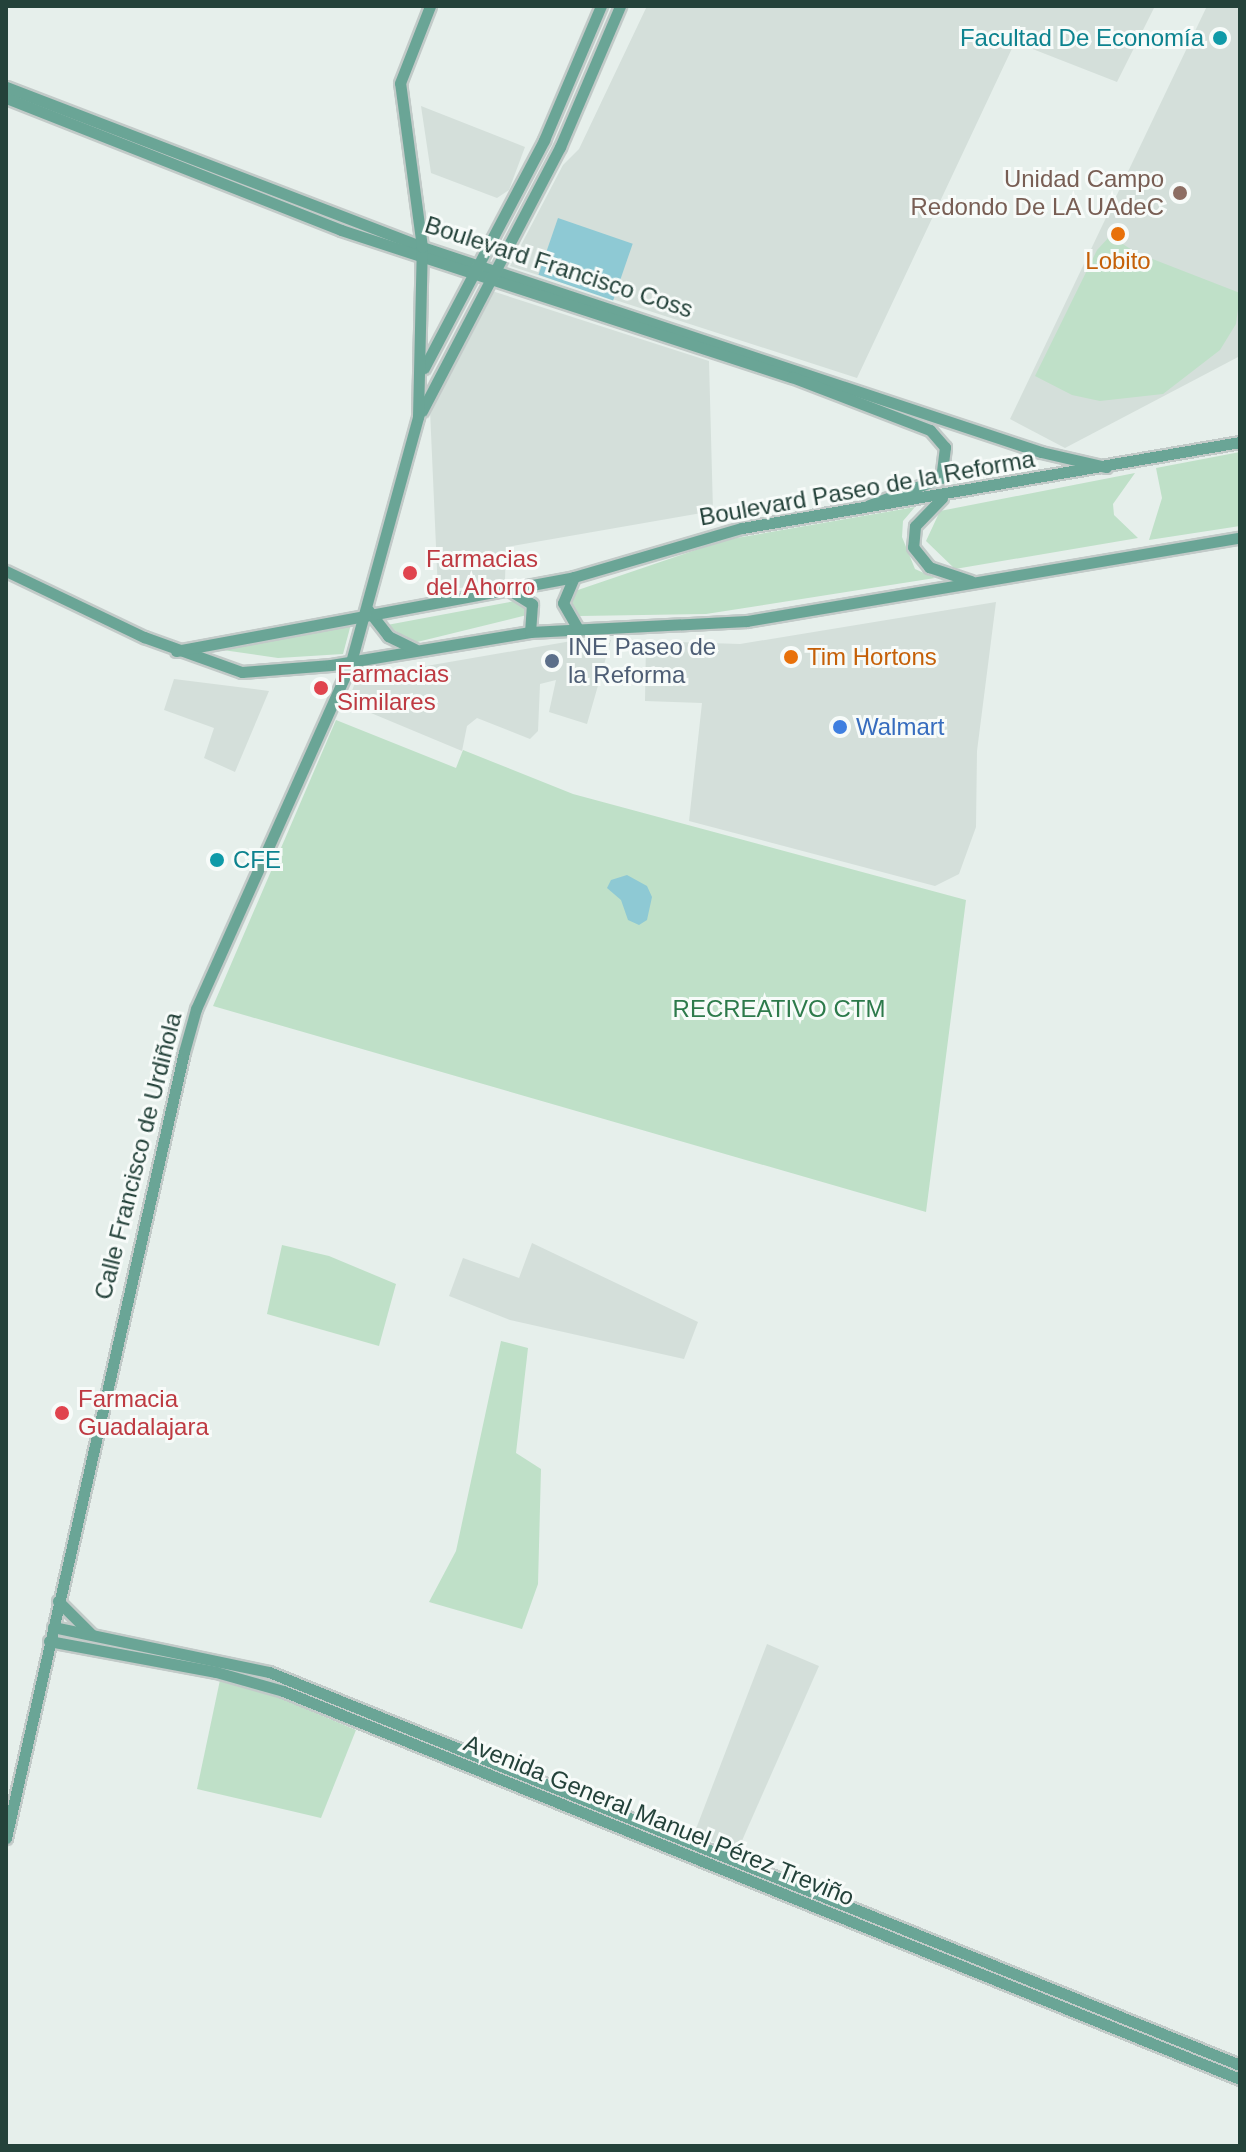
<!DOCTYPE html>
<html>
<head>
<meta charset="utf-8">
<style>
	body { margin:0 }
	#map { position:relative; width:1246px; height:2152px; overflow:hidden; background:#e6efeb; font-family:Arial,sans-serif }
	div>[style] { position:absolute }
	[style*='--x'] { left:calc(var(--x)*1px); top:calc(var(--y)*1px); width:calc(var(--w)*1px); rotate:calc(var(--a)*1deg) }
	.built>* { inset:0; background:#d4dfda }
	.green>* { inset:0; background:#bfe0c8 }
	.water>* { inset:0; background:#8ec9d4; transform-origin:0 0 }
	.roads { filter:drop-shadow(2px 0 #c2cac8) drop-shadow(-2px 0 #c2cac8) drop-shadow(0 2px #c2cac8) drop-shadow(0 -2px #c2cac8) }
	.major>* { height:11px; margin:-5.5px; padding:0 5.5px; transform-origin:5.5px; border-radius:5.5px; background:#6aa596 }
	.dots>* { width:22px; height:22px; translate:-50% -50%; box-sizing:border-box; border:4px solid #f7fbf9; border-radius:50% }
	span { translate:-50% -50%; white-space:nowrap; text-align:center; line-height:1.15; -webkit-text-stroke:6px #f7fbf9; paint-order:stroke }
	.culture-label { font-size:24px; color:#0d838f }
	.right { translate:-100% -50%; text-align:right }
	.left { translate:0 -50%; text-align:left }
	.education-label { font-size:24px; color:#785e54 }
	.food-label { font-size:24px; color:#c56008 }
	.street-label { font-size:24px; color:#24423a }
	.health-label { font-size:24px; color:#be3a42 }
	.service-label { font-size:24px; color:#4e5e75 }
	.shop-label { font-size:24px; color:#366cbe }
	.park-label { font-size:24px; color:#2d7a4b }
	.frame { position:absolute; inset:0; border:8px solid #24423a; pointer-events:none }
</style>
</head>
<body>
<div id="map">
	<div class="built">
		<div style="clip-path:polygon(647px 6px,1155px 6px,1117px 82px,1015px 42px,857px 378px,510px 266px,563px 165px,579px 149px)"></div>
		<div style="clip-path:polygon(1207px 6px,1240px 6px,1240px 356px,1065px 448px,1010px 419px)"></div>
		<div style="clip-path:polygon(421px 106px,525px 147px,509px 190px,497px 198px,431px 173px)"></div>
		<div style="clip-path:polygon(492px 291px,709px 361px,713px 511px,506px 547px,505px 580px,438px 592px,430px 410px)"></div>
		<div style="clip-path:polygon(996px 602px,977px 751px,976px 827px,959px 874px,935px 886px,689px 821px,702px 703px,645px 701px,646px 641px,740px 644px)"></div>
		<div style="clip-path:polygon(589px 638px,611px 640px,587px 724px,549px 712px,556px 680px,540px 684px,538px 731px,530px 739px,477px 718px,467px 726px,462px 751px,347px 703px,357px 678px)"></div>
		<div style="clip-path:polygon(174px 679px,269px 691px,235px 772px,204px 758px,214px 728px,164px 710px)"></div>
		<div style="clip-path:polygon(532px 1243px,698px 1322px,684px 1359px,510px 1320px,449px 1296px,463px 1258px,519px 1278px)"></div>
		<div style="clip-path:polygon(767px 1644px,819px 1666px,737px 1852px,694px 1834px)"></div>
	</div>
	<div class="green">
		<div style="clip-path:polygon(1110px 236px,1137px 253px,1240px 293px,1236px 324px,1220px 350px,1163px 394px,1100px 401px,1072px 395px,1035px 376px,1097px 250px)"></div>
		<div style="clip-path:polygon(1240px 452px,1240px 526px,1149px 540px,1162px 498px,1156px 468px)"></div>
		<div style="clip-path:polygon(1135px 473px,1113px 504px,1114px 515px,1138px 538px,955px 569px,926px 541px,940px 511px)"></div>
		<div style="clip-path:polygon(915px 507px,903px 521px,902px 537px,915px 569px,935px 578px,706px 614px,580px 616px,569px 606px,572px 592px,725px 540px)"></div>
		<div style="clip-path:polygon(526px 599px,527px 615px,413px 643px,387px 625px)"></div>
		<div style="clip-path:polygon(351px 624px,343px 654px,278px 658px,202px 647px)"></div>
		<div style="clip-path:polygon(336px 720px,456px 768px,463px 750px,573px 794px,966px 900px,926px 1212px,213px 1006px)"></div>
		<div style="clip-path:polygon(282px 1245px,329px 1256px,396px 1284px,379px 1346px,267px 1314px)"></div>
		<div style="clip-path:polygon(501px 1341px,528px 1348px,516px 1453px,541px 1469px,538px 1584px,522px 1629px,429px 1602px,456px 1551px)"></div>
		<div style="clip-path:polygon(220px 1680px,254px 1687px,356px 1730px,321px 1818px,197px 1789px)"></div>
	</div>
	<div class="water">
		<div style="left:558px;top:218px;width:79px;height:60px;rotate:19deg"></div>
		<div style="clip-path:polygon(627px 875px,647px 886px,652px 897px,647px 920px,639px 925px,628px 920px,621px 900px,607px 888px,611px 880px)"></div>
	</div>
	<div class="roads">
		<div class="major">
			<div style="--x:6;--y:87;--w:446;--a:21"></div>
			<div style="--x:422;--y:247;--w:652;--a:18.32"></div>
			<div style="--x:1041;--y:452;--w:67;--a:13"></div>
			<div style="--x:6;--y:98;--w:360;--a:21.5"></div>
			<div style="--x:341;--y:230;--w:474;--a:18.1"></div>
			<div style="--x:792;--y:377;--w:148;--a:21"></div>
			<div style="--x:930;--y:430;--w:23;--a:49"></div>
			<div style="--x:945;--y:447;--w:31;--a:97"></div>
			<div style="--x:941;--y:478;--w:77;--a:159.4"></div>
			<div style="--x:424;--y:368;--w:258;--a:-62.2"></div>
			<div style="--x:544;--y:140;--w:146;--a:-67"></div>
			<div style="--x:422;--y:411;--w:298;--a:-62.4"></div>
			<div style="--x:560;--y:147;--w:153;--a:-66.9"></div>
			<div style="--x:942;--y:498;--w:39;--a:134"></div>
			<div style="--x:915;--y:526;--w:21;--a:95"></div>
			<div style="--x:913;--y:547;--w:26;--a:51"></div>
			<div style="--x:929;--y:567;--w:44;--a:18.4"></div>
			<div style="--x:6;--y:571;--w:153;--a:25.6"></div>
			<div style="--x:144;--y:637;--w:104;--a:19.7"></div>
			<div style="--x:242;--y:672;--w:89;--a:-4.5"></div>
			<div style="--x:331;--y:665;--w:202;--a:-9.4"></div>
			<div style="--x:530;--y:632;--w:217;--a:-2.9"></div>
			<div style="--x:747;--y:621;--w:500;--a:-9.6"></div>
			<div style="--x:574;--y:577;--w:28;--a:113"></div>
			<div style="--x:563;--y:603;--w:28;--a:60"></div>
			<div style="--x:511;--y:591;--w:25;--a:32"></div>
			<div style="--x:532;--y:604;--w:28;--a:94"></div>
			<div style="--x:368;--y:610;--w:33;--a:52"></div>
			<div style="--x:388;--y:636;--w:30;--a:26"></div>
			<div style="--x:176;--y:651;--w:405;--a:-10.5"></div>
			<div style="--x:574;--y:577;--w:175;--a:-16.3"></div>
			<div style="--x:742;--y:528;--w:505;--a:-9.8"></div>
			<div style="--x:58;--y:1601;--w:47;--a:45"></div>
			<div style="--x:53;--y:1627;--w:221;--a:11.8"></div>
			<div style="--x:269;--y:1672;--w:1048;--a:22.04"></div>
			<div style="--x:49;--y:1641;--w:170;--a:10.5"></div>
			<div style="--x:216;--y:1672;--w:70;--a:15.8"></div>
			<div style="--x:283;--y:1691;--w:1033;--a:22.07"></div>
			<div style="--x:6;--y:1838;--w:806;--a:-77.24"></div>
			<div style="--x:184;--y:1052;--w:45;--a:-74.4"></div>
			<div style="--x:196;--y:1009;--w:380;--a:-65.9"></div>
			<div style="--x:351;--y:662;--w:254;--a:-74.7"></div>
			<div style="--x:418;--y:417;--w:170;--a:-88.7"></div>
			<div style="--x:422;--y:247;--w:165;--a:-97.6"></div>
			<div style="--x:400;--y:83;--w:83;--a:-68.7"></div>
		</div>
	</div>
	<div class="dots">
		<div style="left:1220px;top:38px;background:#0f9aa8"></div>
		<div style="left:1180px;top:193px;background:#8d6e63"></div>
		<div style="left:1118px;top:234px;background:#e8710a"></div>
		<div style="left:410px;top:573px;background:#e0444e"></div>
		<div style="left:791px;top:657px;background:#e8710a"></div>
		<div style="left:552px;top:661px;background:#5c6f8a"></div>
		<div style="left:321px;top:688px;background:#e0444e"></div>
		<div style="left:840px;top:727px;background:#3f7fe0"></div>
		<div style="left:217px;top:860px;background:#0f9aa8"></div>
		<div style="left:62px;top:1413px;background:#e0444e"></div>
	</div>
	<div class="culture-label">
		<span class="right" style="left:1204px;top:38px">Facultad De Economía</span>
		<span class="left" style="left:233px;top:860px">CFE</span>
	</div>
	<div class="education-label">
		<span class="right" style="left:1164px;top:193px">Unidad Campo<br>Redondo De LA UAdeC</span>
	</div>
	<div class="food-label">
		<span style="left:1118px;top:261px">Lobito</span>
		<span class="left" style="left:807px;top:657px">Tim Hortons</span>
	</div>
	<div class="street-label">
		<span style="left:559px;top:267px;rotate:18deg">Boulevard Francisco Coss</span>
		<span style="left:867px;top:488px;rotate:-10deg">Boulevard Paseo de la Reforma</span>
		<span style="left:138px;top:1156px;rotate:-76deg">Calle Francisco de Urdiñola</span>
		<span style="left:659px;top:1820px;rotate:22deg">Avenida General Manuel Pérez Treviño</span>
	</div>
	<div class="health-label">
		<span class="left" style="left:426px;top:573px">Farmacias<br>del Ahorro</span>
		<span class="left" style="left:337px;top:688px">Farmacias<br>Similares</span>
		<span class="left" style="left:78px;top:1413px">Farmacia<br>Guadalajara</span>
	</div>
	<div class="service-label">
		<span class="left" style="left:568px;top:661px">INE Paseo de<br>la Reforma</span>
	</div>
	<div class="shop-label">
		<span class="left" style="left:856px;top:727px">Walmart</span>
	</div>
	<div class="park-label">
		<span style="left:779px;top:1009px">RECREATIVO CTM</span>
	</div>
	<div class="frame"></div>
</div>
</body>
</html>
